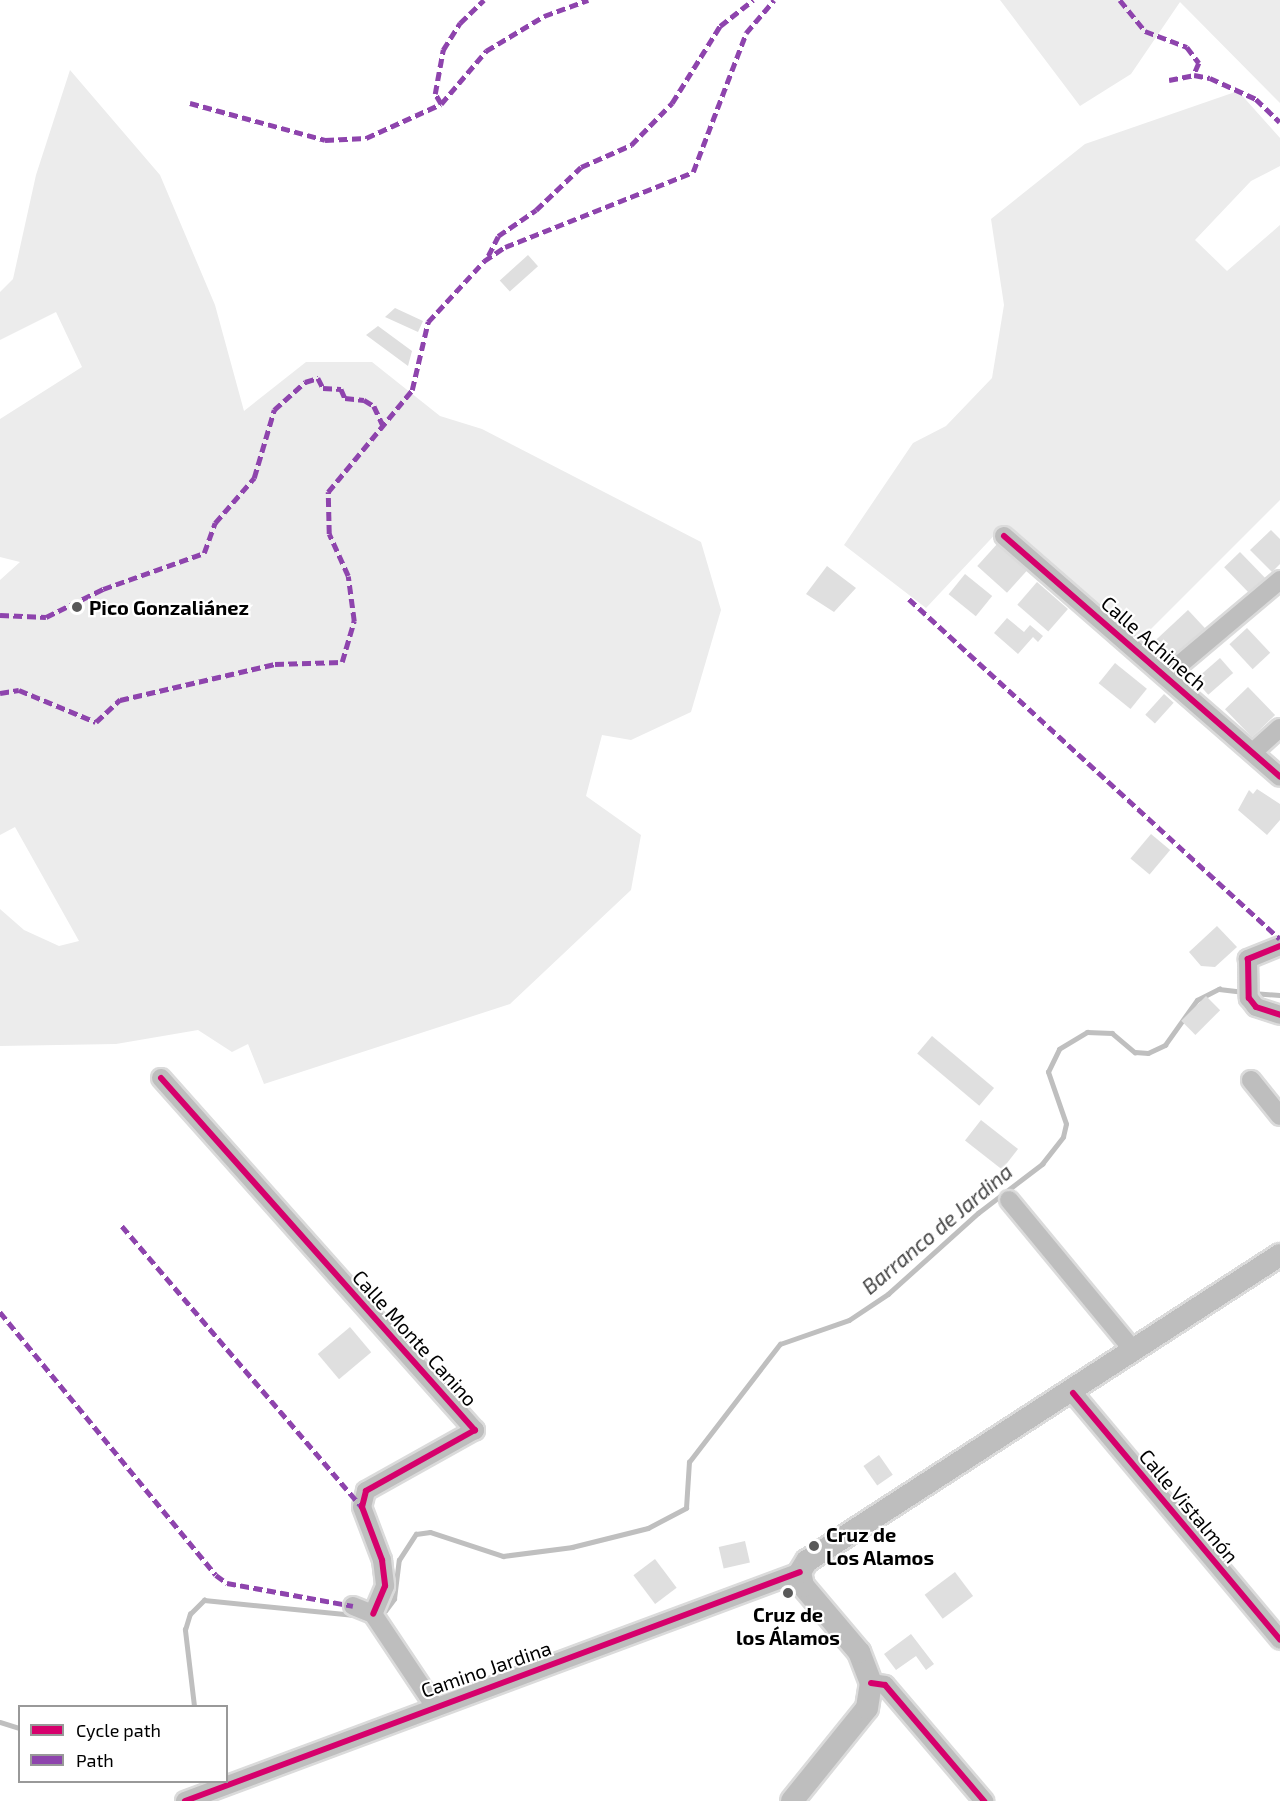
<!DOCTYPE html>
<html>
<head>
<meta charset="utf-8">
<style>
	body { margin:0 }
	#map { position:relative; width:1280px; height:1801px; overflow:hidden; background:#fff; font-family:"Exo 2",sans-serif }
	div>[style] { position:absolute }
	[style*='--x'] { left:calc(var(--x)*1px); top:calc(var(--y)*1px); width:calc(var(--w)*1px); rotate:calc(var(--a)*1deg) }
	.green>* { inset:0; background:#ececec }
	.stream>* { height:4.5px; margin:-2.25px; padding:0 2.25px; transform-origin:2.25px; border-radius:2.25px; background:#bfbfbf }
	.building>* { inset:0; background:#dfdfdf; transform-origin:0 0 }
	.roads { filter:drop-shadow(2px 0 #dbdbdb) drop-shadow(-2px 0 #dbdbdb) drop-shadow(0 2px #dbdbdb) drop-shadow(0 -2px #dbdbdb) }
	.minor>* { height:18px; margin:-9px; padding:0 9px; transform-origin:9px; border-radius:9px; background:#bebebe }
	.major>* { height:22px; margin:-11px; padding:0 11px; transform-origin:11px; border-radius:11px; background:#bebebe }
	.quiet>* { height:4.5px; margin-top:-2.25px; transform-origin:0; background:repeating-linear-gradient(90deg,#8e44ad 0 9px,transparent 0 13.5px) }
	.cycleway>* { height:6px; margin:-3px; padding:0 3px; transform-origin:3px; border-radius:3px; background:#d6006c }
	.dots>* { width:16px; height:16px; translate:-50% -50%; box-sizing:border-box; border:3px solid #fff; border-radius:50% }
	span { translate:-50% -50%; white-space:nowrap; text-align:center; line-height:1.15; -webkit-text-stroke:4.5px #fff; paint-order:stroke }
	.poi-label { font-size:20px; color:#000; font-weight:700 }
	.left { translate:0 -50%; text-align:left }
	.street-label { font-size:20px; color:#000 }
	.water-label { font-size:21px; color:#444; font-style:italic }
	.legend { position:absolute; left:18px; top:1705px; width:210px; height:78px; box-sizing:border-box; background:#fff; border:2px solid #999; margin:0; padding:8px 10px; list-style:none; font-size:18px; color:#000 }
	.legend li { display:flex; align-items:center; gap:12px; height:30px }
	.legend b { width:30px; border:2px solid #999 }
</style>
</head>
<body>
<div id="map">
	<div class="green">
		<div style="clip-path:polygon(1000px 0,1280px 0,1280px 103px,1180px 2px,1131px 74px,1080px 106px)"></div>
		<div style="clip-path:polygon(70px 70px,160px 175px,215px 305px,244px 411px,306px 362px,372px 362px,440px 416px,482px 429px,701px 542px,721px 610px,691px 712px,631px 740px,602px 735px,586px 796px,641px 835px,631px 890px,510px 1004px,264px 1084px,248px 1044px,232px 1052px,198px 1030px,116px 1044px,0 1046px,0 909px,24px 930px,59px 946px,79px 941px,15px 827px,0 835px,0 580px,20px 562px,0 557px,0 419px,82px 367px,56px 312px,0 340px,0 292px,13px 279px,36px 175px)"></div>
		<div style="clip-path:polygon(1238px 91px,1280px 138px,1280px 166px,1251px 181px,1195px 240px,1227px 271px,1280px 225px,1280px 500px,1140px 640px,1003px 526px,926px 608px,844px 545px,913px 443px,946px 426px,992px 378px,1004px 305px,991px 219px,1085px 144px)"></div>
	</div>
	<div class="stream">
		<div style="--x:1252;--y:993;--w:28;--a:4"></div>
		<div style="--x:385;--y:1611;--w:15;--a:-53"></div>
		<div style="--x:394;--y:1599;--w:39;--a:-83"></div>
		<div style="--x:399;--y:1560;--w:31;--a:-57"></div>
		<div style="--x:416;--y:1534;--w:14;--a:-8"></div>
		<div style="--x:430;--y:1532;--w:77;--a:18.2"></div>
		<div style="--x:503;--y:1556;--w:70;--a:-7.4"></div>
		<div style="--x:572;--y:1547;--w:78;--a:-14"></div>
		<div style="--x:648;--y:1528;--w:43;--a:-27.8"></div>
		<div style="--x:686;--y:1508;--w:46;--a:-86.3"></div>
		<div style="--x:689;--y:1462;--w:149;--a:-52.4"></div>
		<div style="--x:780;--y:1344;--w:73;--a:-19.2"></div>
		<div style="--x:849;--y:1320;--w:47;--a:-33.7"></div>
		<div style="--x:888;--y:1294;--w:121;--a:-42"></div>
		<div style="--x:978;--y:1213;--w:81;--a:-37.4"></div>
		<div style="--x:1042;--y:1164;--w:34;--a:-52"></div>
		<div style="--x:1063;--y:1137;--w:13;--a:-77"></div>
		<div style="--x:1066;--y:1124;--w:55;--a:-109.1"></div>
		<div style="--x:1048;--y:1072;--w:25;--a:-64"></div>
		<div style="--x:1059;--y:1049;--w:33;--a:-31"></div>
		<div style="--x:1087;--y:1032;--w:25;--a:2"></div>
		<div style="--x:1112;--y:1033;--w:30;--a:40"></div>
		<div style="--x:1135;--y:1052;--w:13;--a:4"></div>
		<div style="--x:1148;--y:1053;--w:19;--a:-25"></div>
		<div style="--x:1165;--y:1045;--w:55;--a:-54.6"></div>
		<div style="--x:1197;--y:1000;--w:25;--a:-27"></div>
		<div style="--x:1219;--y:989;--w:25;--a:7"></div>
		<div style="--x:194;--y:1706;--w:77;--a:-96.8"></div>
		<div style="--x:185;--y:1630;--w:17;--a:-73"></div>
		<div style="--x:190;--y:1614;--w:20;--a:-45"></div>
		<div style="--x:204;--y:1600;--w:151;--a:5.7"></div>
		<div style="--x:0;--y:1722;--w:21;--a:17"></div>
	</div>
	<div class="building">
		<div style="left:528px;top:255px;width:15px;height:38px;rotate:48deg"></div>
		<div style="clip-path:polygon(395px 308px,423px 321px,418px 332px,385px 317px)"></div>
		<div style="clip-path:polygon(378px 326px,412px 351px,408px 366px,366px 335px)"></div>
		<div style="clip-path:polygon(1271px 530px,1280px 539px,1280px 564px,1272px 572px,1250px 550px)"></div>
		<div style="left:998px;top:543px;width:40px;height:31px;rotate:42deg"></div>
		<div style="left:1240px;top:552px;width:39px;height:22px;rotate:46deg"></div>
		<div style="clip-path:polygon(827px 566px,856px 588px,834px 612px,806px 594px)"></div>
		<div style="left:965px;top:574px;width:35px;height:26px;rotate:39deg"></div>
		<div style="left:1037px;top:582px;width:41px;height:30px;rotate:41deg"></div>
		<div style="left:1188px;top:610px;width:26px;height:44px;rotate:47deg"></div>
		<div style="clip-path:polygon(1007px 618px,1024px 632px,1030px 625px,1043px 636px,1038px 642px,1033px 637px,1018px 654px,994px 633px)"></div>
		<div style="left:1247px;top:628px;width:34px;height:24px;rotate:47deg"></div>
		<div style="left:1220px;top:658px;width:20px;height:33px;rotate:49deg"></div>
		<div style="left:1115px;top:663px;width:41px;height:26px;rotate:39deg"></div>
		<div style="left:1248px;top:687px;width:39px;height:32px;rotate:46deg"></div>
		<div style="left:1164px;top:694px;width:13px;height:28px;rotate:42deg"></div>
		<div style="clip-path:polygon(1257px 789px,1280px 804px,1280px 820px,1267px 835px,1238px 810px,1249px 790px,1253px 794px)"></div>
		<div style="left:1151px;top:834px;width:25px;height:32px;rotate:40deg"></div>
		<div style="clip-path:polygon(1217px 926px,1237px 947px,1215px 967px,1201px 966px,1189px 952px)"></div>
		<div style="left:1206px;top:996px;width:20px;height:35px;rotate:45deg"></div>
		<div style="left:932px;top:1036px;width:81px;height:23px;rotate:40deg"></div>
		<div style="left:981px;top:1120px;width:47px;height:26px;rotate:38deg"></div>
		<div style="left:350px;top:1327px;width:33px;height:42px;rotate:50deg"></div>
		<div style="left:879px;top:1455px;width:24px;height:19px;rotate:55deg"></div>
		<div style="left:745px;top:1541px;width:22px;height:27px;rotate:77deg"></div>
		<div style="left:655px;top:1559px;width:36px;height:27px;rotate:53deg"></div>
		<div style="left:955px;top:1572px;width:30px;height:38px;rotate:53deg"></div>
		<div style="clip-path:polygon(911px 1634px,934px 1664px,926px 1670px,916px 1656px,896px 1670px,884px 1654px)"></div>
	</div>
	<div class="roads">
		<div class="minor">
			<div style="--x:1004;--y:536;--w:366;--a:41.1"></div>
			<div style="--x:1166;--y:676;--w:149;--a:-40.1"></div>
			<div style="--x:1253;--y:752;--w:36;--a:-42"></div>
			<div style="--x:1280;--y:946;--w:35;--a:158"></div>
			<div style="--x:1248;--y:959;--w:39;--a:89"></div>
			<div style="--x:1249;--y:998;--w:11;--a:52"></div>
			<div style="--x:1256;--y:1007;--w:25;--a:18"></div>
			<div style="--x:161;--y:1078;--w:472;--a:48.3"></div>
			<div style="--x:475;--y:1430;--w:125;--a:150.8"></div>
			<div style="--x:366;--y:1491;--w:16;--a:104"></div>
			<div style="--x:362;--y:1507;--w:57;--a:69.3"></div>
			<div style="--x:382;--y:1560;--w:26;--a:83"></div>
			<div style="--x:385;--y:1586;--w:30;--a:113"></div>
			<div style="--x:1251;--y:1080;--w:46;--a:51.1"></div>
			<div style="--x:1009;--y:1200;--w:196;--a:50.4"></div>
			<div style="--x:1073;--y:1393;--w:322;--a:50"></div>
			<div style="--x:353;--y:1606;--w:22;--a:22"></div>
			<div style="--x:373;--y:1614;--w:110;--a:56.2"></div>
			<div style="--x:871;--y:1683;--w:14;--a:8"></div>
			<div style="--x:885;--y:1685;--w:153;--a:49.5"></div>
			<div style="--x:185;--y:1801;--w:656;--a:-20.42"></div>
		</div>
		<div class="major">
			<div style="--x:792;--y:1801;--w:119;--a:-51.1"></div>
			<div style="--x:867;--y:1708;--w:25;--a:-81"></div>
			<div style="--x:871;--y:1683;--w:33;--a:-111"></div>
			<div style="--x:859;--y:1652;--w:87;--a:-130.3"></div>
			<div style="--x:803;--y:1586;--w:14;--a:-102"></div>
			<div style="--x:800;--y:1572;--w:13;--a:-58"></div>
			<div style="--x:807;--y:1561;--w:563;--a:-32.9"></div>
		</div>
	</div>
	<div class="quiet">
		<div style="--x:1120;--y:0;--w:40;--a:51"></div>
		<div style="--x:1145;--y:31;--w:45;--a:20.9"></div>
		<div style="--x:1187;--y:47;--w:20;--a:53"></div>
		<div style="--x:1199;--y:63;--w:13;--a:113"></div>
		<div style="--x:1169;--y:80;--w:25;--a:-11"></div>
		<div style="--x:1194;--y:75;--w:16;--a:11"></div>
		<div style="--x:1210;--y:78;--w:51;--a:24.5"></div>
		<div style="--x:1256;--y:99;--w:33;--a:44"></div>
		<div style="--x:190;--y:103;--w:140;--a:15.3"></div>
		<div style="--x:325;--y:140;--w:41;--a:-2.8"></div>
		<div style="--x:366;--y:138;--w:82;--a:-24.4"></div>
		<div style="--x:441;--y:104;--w:70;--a:-49.7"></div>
		<div style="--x:486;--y:51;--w:68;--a:-31.1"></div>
		<div style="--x:544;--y:16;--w:47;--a:-20"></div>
		<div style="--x:441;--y:104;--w:12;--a:-121"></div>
		<div style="--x:435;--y:94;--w:45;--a:-79.7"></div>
		<div style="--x:443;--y:50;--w:32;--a:-58"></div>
		<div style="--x:460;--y:23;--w:33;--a:-44"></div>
		<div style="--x:488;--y:256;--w:22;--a:-63"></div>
		<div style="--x:498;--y:236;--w:46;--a:-34.4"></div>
		<div style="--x:536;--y:210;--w:62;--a:-43.7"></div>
		<div style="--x:581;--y:167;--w:55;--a:-23.7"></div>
		<div style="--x:631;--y:145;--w:59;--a:-45.7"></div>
		<div style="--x:672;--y:103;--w:91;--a:-58.1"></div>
		<div style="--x:720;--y:26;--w:42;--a:-38.2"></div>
		<div style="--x:909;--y:599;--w:503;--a:42.5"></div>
		<div style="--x:0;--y:615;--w:46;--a:2.5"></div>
		<div style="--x:46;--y:617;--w:64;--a:-26.2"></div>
		<div style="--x:103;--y:589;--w:107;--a:-19.6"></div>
		<div style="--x:204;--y:553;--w:32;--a:-70"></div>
		<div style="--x:215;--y:523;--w:60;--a:-49.1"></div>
		<div style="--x:254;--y:478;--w:71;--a:-73.6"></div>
		<div style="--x:274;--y:410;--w:42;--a:-42.1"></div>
		<div style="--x:305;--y:382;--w:14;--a:-17"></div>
		<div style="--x:318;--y:378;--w:11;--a:63"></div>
		<div style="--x:323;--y:388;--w:18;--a:3"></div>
		<div style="--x:341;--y:389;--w:10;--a:66"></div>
		<div style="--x:345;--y:398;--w:19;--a:6"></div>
		<div style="--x:364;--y:400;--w:12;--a:31"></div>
		<div style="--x:374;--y:406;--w:21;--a:65"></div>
		<div style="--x:0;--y:693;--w:19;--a:-9"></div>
		<div style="--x:19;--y:690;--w:83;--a:22.6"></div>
		<div style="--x:96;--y:722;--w:33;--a:-43"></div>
		<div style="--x:120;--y:700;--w:159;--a:-13.1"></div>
		<div style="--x:275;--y:664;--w:67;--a:-1.7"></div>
		<div style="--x:342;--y:662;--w:43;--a:-73.7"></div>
		<div style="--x:354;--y:621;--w:45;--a:-97.6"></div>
		<div style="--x:348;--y:576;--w:46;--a:-114.3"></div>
		<div style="--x:329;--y:534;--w:42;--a:-91.4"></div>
		<div style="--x:328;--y:492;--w:132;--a:-50.5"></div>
		<div style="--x:412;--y:390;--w:70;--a:-76.8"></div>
		<div style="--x:428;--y:322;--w:83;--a:-47.4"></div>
		<div style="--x:484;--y:261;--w:25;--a:-34"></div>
		<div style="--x:505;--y:247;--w:202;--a:-21.7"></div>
		<div style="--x:693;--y:172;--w:149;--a:-69.1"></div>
		<div style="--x:746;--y:33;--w:43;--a:-49.7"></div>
		<div style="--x:122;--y:1226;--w:370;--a:49.5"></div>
		<div style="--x:0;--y:1312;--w:340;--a:50.6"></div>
		<div style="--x:216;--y:1575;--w:14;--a:36"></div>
		<div style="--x:227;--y:1583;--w:128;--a:10.3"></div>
	</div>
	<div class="cycleway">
		<div style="--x:1004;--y:536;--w:366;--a:41.1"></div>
		<div style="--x:1280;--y:946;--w:35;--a:158"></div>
		<div style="--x:1248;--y:959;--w:39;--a:89"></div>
		<div style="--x:1249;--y:998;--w:11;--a:52"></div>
		<div style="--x:1256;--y:1007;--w:25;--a:18"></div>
		<div style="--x:161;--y:1078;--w:472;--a:48.3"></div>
		<div style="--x:475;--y:1430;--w:125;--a:150.8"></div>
		<div style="--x:366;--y:1491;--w:16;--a:104"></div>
		<div style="--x:362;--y:1507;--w:57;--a:69.3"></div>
		<div style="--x:382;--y:1560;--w:26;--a:83"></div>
		<div style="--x:385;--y:1586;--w:30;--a:113"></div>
		<div style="--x:1073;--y:1393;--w:322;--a:50"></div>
		<div style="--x:871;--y:1683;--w:14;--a:8"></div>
		<div style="--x:885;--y:1685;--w:153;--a:49.5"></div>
		<div style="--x:185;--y:1801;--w:656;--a:-20.42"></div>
	</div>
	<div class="dots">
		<div style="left:77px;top:607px;background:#595959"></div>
		<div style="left:814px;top:1546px;background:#595959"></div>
		<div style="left:788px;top:1593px;background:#595959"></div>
	</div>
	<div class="poi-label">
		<span class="left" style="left:89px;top:607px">Pico Gonzaliánez</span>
		<span class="left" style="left:826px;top:1546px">Cruz de<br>Los Alamos</span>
		<span style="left:788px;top:1626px">Cruz de<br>los Álamos</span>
	</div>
	<div class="street-label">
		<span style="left:1154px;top:643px;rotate:41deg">Calle Achinech</span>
		<span style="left:415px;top:1338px;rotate:48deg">Calle Monte Canino</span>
		<span style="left:1189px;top:1506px;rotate:50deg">Calle Vistalmón</span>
		<span style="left:486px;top:1669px;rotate:-19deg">Camino Jardina</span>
	</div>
	<div class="water-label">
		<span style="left:937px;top:1229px;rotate:-40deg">Barranco de Jardina</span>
	</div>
	<ul class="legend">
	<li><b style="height:8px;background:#d6006c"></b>Cycle path</li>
	<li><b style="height:8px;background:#8e44ad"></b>Path</li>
	</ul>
</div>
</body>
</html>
